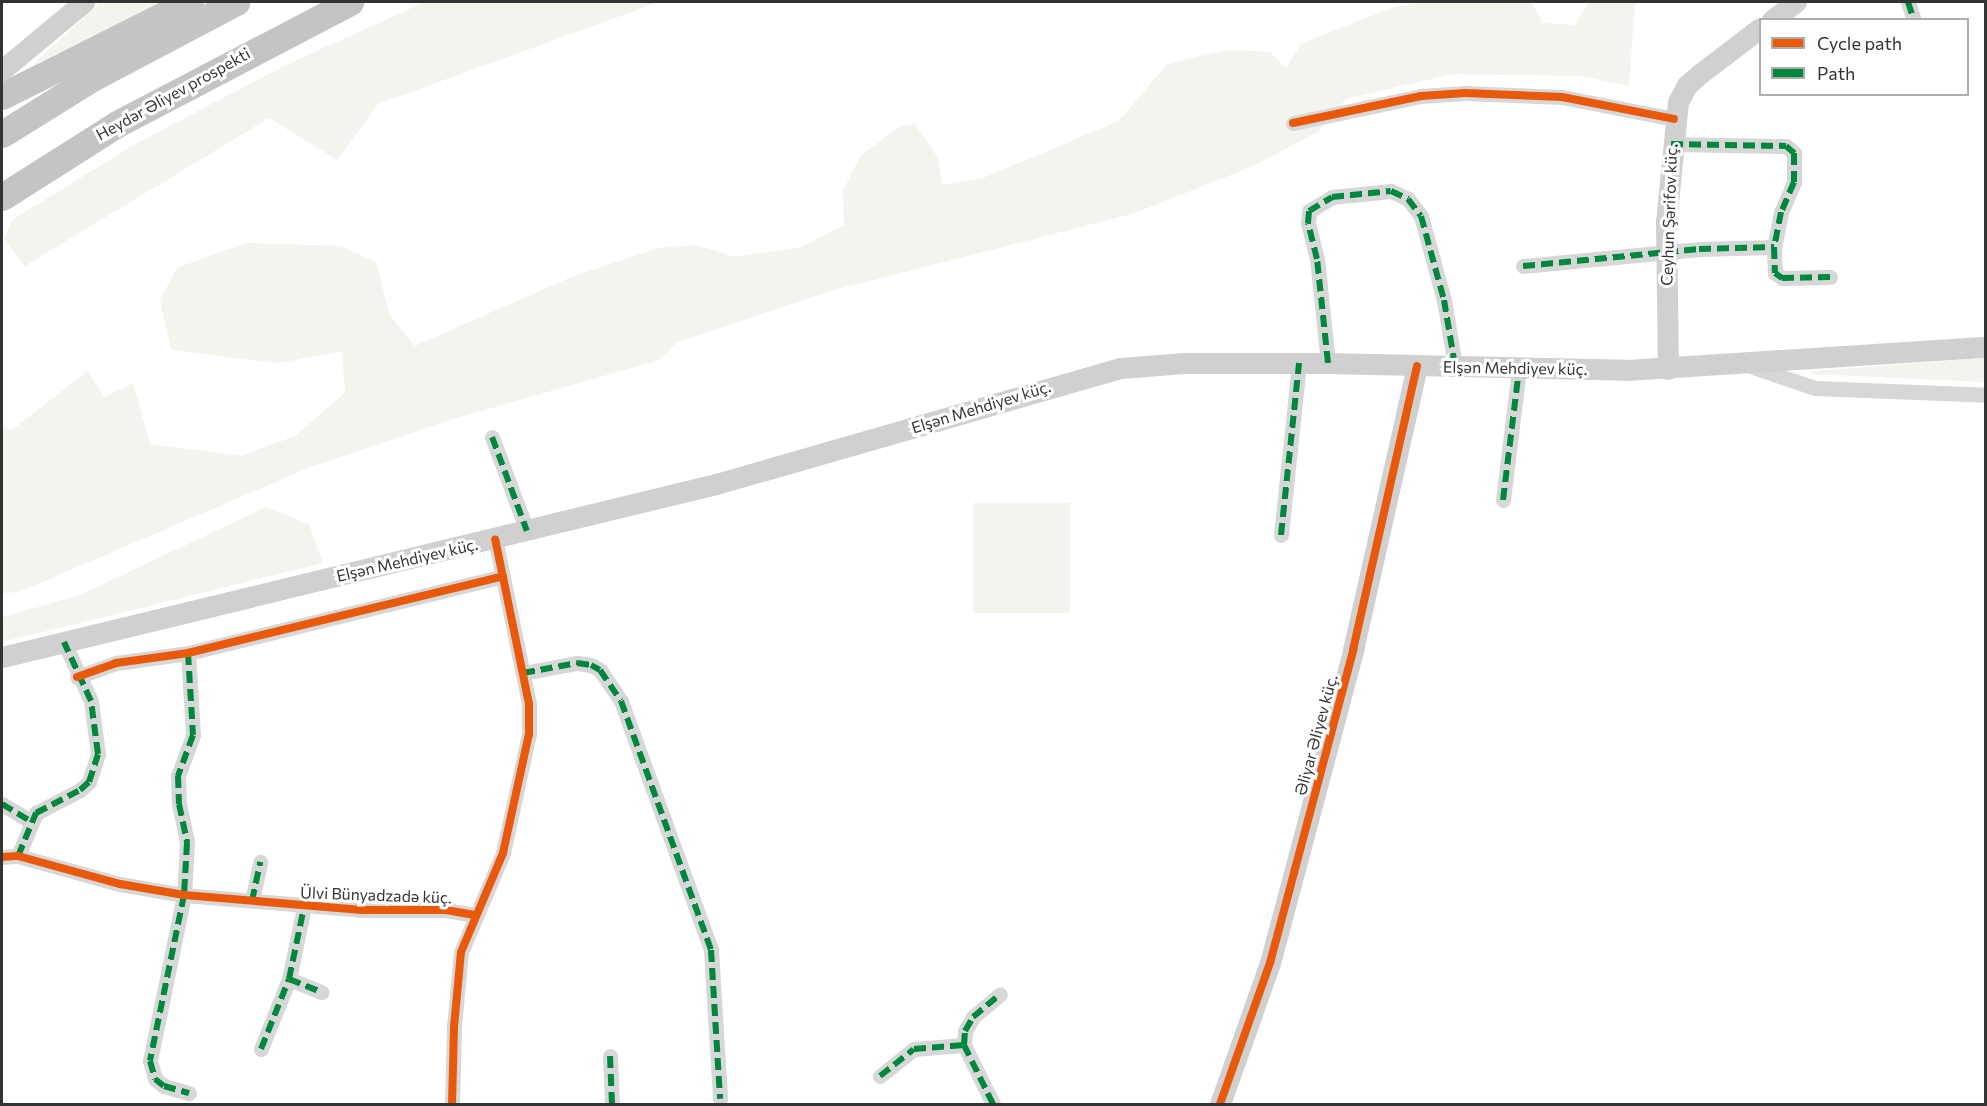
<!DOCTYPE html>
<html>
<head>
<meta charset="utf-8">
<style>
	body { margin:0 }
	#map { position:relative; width:1987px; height:1106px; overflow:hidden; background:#fff; font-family:Commissioner,sans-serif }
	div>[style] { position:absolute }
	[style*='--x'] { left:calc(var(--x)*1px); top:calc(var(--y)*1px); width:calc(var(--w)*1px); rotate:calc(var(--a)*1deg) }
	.green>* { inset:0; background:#f1f5ed; transform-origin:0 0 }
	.street>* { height:15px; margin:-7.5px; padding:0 7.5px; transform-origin:7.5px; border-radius:7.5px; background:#d7d7d7 }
	.secondary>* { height:21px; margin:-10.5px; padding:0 10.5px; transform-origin:10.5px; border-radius:10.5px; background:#d0d0d0 }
	.highway>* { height:27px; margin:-13.5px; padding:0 13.5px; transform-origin:13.5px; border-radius:13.5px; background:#c4c4c4 }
	.quiet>* { height:6px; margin-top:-3px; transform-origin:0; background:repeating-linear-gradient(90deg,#00873e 0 12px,transparent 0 18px) }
	.cycleway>* { height:8px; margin:-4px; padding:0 4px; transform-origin:4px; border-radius:4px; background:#e8590c }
	span { translate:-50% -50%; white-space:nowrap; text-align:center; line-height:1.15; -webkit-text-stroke:6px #fff; paint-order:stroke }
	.street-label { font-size:16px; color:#333 }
	.frame { position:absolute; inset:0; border:3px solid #333; pointer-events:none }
	.legend { position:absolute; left:1759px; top:18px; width:210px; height:78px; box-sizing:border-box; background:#fff; border:2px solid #adadad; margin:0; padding:8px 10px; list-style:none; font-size:18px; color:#333 }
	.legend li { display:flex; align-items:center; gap:12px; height:30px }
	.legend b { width:30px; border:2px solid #adadad }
</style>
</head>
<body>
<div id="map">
	<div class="green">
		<div style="clip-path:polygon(101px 2px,164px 2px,31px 66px)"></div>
		<div style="clip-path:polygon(425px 2px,659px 2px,378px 104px,337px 160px,269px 118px,25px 266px,4px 239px,12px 220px,137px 143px,288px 64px)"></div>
		<div style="clip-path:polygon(1424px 2px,1531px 2px,1543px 23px,1575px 25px,1589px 2px,1635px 2px,1629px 86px,1580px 76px,1453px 74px,1346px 99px,1318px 132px,1251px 167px,1135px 213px,830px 291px,678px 342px,659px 360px,453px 419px,313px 466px,19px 592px,2px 593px,2px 426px,11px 431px,87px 371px,105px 397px,133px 383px,150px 444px,241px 456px,295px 436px,345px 393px,342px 351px,279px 363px,171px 350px,160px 300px,177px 268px,245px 243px,341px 246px,376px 262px,390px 316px,415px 346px,569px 278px,659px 248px,695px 245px,735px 257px,801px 247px,844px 225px,843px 190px,861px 155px,901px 126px,915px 124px,938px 158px,942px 185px,983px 178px,1119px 121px,1167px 64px,1228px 50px,1270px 52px,1286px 68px,1301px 44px,1394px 7px)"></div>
		<div style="clip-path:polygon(1985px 358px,1985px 382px,1811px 374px,1812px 371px)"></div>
		<div style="left:1070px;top:503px;width:110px;height:97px;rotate:90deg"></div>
		<div style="clip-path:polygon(266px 507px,309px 524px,323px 563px,2px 642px,2px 617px,78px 596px)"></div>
	</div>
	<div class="street">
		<div style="--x:1908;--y:2;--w:19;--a:72"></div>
		<div style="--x:1293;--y:123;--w:131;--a:-11.9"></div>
		<div style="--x:1421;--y:96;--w:44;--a:-3.9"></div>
		<div style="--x:1465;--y:93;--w:97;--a:2.4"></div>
		<div style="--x:1562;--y:97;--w:114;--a:11.1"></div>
		<div style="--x:1671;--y:144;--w:115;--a:1"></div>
		<div style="--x:1786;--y:146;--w:11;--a:41"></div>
		<div style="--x:1794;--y:153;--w:29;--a:90"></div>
		<div style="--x:1794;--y:182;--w:33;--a:113"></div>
		<div style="--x:1781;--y:212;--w:36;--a:101"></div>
		<div style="--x:1774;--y:247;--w:26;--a:88"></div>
		<div style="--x:1775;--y:273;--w:9;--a:36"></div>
		<div style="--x:1782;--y:278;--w:48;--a:-1.2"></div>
		<div style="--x:1523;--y:266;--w:177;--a:-5.5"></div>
		<div style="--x:1699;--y:249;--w:75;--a:-1.5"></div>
		<div style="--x:1328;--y:363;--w:105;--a:-96"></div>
		<div style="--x:1317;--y:259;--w:37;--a:-104"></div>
		<div style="--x:1308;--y:223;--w:12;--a:-85"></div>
		<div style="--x:1309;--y:211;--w:27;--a:-31"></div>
		<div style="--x:1332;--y:197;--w:59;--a:-5.8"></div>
		<div style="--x:1391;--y:191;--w:19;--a:25"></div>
		<div style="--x:1408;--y:199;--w:21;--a:53"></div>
		<div style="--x:1421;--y:216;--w:87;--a:74.7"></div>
		<div style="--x:1444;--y:300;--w:67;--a:80.5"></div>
		<div style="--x:1747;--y:365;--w:72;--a:18.7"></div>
		<div style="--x:1815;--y:388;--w:171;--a:2.3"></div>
		<div style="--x:492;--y:437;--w:100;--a:69.6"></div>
		<div style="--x:1503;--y:500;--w:132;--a:-83"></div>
		<div style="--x:1281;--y:535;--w:173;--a:-84"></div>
		<div style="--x:188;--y:653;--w:82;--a:86.5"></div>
		<div style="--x:193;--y:735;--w:44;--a:110.1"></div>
		<div style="--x:178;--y:776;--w:28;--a:88"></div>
		<div style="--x:179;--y:804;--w:40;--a:78"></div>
		<div style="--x:187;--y:843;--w:52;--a:93.3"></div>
		<div style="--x:184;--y:895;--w:169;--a:101.6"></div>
		<div style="--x:150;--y:1061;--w:19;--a:74"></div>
		<div style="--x:155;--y:1079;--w:11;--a:38"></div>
		<div style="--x:164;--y:1086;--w:26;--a:16"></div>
		<div style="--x:523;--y:673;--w:55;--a:-10.5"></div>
		<div style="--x:577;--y:663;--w:14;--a:8"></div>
		<div style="--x:591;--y:665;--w:10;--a:29"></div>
		<div style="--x:600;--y:670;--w:37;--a:56"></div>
		<div style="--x:621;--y:701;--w:265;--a:70.1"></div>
		<div style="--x:711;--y:950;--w:149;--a:86.5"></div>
		<div style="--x:77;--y:677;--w:41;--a:-19.7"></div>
		<div style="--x:116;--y:663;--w:73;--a:-7.9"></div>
		<div style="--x:188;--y:653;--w:324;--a:-13.7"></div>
		<div style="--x:2;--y:804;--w:33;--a:31"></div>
		<div style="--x:18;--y:856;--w:47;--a:-67.3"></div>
		<div style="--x:36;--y:813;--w:50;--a:-27.6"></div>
		<div style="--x:80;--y:790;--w:12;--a:-42"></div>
		<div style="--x:89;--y:782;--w:29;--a:-72"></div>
		<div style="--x:98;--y:754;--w:53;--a:-97.5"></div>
		<div style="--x:91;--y:701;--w:65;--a:-114.6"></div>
		<div style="--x:2;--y:857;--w:16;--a:-4"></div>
		<div style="--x:18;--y:856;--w:106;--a:15.4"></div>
		<div style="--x:120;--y:884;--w:65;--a:9.8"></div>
		<div style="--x:184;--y:895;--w:178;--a:4.8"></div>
		<div style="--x:361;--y:910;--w:85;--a:0"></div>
		<div style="--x:446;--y:910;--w:29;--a:10"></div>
		<div style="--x:252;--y:901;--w:40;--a:-78"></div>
		<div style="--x:289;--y:979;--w:35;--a:22"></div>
		<div style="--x:261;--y:1049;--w:75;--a:-68.2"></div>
		<div style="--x:289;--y:979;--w:74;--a:-78.2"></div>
		<div style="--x:610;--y:1056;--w:48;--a:87.6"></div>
		<div style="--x:880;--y:1076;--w:43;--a:-38.5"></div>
		<div style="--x:914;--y:1049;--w:50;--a:-4.6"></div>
		<div style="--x:452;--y:1104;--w:77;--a:-88.5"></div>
		<div style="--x:454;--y:1027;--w:75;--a:-84.7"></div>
		<div style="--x:461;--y:952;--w:108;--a:-67"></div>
		<div style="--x:503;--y:853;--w:122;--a:-77.7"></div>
		<div style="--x:529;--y:734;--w:30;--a:-90"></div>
		<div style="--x:529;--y:704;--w:168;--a:-101.6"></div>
		<div style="--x:993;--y:1104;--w:66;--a:-116.2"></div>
		<div style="--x:964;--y:1045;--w:14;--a:-86"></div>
		<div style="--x:965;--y:1031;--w:16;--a:-60"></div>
		<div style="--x:973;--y:1017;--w:35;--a:-40"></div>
	</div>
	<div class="secondary">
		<div style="--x:1772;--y:20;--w:30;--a:-37"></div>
		<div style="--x:2;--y:70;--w:107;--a:-39.7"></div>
		<div style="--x:1668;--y:369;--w:147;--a:-90.8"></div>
		<div style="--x:1666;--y:222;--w:121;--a:-84.3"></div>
		<div style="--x:1678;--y:102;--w:19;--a:-62"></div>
		<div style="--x:1687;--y:85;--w:18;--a:-41"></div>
		<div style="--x:1701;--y:73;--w:74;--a:-37.3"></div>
		<div style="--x:2;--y:657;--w:735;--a:-13.62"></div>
		<div style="--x:716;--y:484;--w:421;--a:-16"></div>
		<div style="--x:1121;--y:368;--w:63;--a:-4.5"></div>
		<div style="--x:1184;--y:363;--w:144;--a:0"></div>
		<div style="--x:1328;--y:363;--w:299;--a:1.3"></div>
		<div style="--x:1627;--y:370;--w:360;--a:-3.7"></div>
		<div style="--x:1220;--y:1104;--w:150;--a:-70.5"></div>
		<div style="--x:1270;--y:963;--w:324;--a:-75.1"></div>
		<div style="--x:1353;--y:650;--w:291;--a:-77.3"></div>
	</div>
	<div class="highway">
		<div style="--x:2;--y:96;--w:210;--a:-26.6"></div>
		<div style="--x:2;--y:134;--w:108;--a:-31.8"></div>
		<div style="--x:94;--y:77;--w:161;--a:-27.8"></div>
		<div style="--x:2;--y:197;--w:136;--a:-32.4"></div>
		<div style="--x:117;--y:124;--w:263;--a:-27.6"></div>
	</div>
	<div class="quiet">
		<div style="--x:1908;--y:2;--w:19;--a:72"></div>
		<div style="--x:1671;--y:144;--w:115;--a:1"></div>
		<div style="--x:1786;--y:146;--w:11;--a:41"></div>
		<div style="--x:1794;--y:153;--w:29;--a:90"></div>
		<div style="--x:1794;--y:182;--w:33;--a:113"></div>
		<div style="--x:1781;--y:212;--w:36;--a:101"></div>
		<div style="--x:1774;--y:247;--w:26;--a:88"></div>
		<div style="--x:1775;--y:273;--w:9;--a:36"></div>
		<div style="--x:1782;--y:278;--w:48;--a:-1.2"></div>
		<div style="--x:1523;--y:266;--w:177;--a:-5.5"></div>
		<div style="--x:1699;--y:249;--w:75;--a:-1.5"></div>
		<div style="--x:1328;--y:363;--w:105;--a:-96"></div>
		<div style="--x:1317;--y:259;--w:37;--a:-104"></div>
		<div style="--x:1308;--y:223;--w:12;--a:-85"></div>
		<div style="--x:1309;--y:211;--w:27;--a:-31"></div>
		<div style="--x:1332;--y:197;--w:59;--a:-5.8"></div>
		<div style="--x:1391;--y:191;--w:19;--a:25"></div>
		<div style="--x:1408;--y:199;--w:21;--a:53"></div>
		<div style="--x:1421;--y:216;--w:87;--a:74.7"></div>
		<div style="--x:1444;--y:300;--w:67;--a:80.5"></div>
		<div style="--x:492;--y:437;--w:100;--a:69.6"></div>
		<div style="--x:1503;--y:500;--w:132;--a:-83"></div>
		<div style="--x:1281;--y:535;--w:173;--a:-84"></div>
		<div style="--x:188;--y:653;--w:82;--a:86.5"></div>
		<div style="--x:193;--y:735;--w:44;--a:110.1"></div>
		<div style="--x:178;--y:776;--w:28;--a:88"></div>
		<div style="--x:179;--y:804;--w:40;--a:78"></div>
		<div style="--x:187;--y:843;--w:52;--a:93.3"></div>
		<div style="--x:184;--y:895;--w:169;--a:101.6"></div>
		<div style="--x:150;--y:1061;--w:19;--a:74"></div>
		<div style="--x:155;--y:1079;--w:11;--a:38"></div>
		<div style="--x:164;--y:1086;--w:26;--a:16"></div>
		<div style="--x:523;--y:673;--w:55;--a:-10.5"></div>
		<div style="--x:577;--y:663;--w:14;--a:8"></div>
		<div style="--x:591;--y:665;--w:10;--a:29"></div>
		<div style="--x:600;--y:670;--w:37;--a:56"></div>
		<div style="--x:621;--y:701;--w:265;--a:70.1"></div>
		<div style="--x:711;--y:950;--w:149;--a:86.5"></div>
		<div style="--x:2;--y:804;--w:33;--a:31"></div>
		<div style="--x:18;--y:856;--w:47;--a:-67.3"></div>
		<div style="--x:36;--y:813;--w:50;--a:-27.6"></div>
		<div style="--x:80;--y:790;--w:12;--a:-42"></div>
		<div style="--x:89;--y:782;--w:29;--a:-72"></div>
		<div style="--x:98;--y:754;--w:53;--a:-97.5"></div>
		<div style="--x:91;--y:701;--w:65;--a:-114.6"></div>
		<div style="--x:252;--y:901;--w:40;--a:-78"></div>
		<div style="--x:289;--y:979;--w:35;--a:22"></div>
		<div style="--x:261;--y:1049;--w:75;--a:-68.2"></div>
		<div style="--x:289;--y:979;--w:74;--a:-78.2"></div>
		<div style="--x:610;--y:1056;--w:48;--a:87.6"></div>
		<div style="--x:880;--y:1076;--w:43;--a:-38.5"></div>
		<div style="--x:914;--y:1049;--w:50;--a:-4.6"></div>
		<div style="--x:993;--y:1104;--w:66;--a:-116.2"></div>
		<div style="--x:964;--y:1045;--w:14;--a:-86"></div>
		<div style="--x:965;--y:1031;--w:16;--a:-60"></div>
		<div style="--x:973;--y:1017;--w:35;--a:-40"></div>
	</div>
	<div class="cycleway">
		<div style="--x:1293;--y:123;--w:131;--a:-11.9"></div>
		<div style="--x:1421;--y:96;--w:44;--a:-3.9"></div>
		<div style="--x:1465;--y:93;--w:97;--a:2.4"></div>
		<div style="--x:1562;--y:97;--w:114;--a:11.1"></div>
		<div style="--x:77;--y:677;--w:41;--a:-19.7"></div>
		<div style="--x:116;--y:663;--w:73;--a:-7.9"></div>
		<div style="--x:188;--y:653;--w:324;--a:-13.7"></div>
		<div style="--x:2;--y:857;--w:16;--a:-4"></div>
		<div style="--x:18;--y:856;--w:106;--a:15.4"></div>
		<div style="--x:120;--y:884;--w:65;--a:9.8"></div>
		<div style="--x:184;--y:895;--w:178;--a:4.8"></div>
		<div style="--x:361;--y:910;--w:85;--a:0"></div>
		<div style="--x:446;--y:910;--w:29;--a:10"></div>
		<div style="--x:452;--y:1104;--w:77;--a:-88.5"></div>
		<div style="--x:454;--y:1027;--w:75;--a:-84.7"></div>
		<div style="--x:461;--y:952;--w:108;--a:-67"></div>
		<div style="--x:503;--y:853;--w:122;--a:-77.7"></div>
		<div style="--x:529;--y:734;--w:30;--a:-90"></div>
		<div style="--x:529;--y:704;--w:168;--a:-101.6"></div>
		<div style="--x:1220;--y:1104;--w:150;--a:-70.5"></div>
		<div style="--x:1270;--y:963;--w:324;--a:-75.1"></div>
		<div style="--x:1353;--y:650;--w:291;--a:-77.3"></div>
	</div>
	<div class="street-label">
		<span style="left:173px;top:94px;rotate:-29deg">Heydər Əliyev prospekti</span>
		<span style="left:1669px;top:215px;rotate:-88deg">Ceyhun Şərifov küç.</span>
		<span style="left:1515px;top:368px;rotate:1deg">Elşən Mehdiyev küç.</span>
		<span style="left:981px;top:407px;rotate:-17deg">Elşən Mehdiyev küç.</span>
		<span style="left:407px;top:560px;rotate:-13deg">Elşən Mehdiyev küç.</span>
		<span style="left:1316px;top:735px;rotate:-75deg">Əliyar Əliyev küç.</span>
		<span style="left:376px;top:895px;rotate:2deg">Ülvi Bünyadzadə küç.</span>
	</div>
	<div class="frame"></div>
	<ul class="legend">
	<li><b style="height:8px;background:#e8590c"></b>Cycle path</li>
	<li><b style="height:8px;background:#00873e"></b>Path</li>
	</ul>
</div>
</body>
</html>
